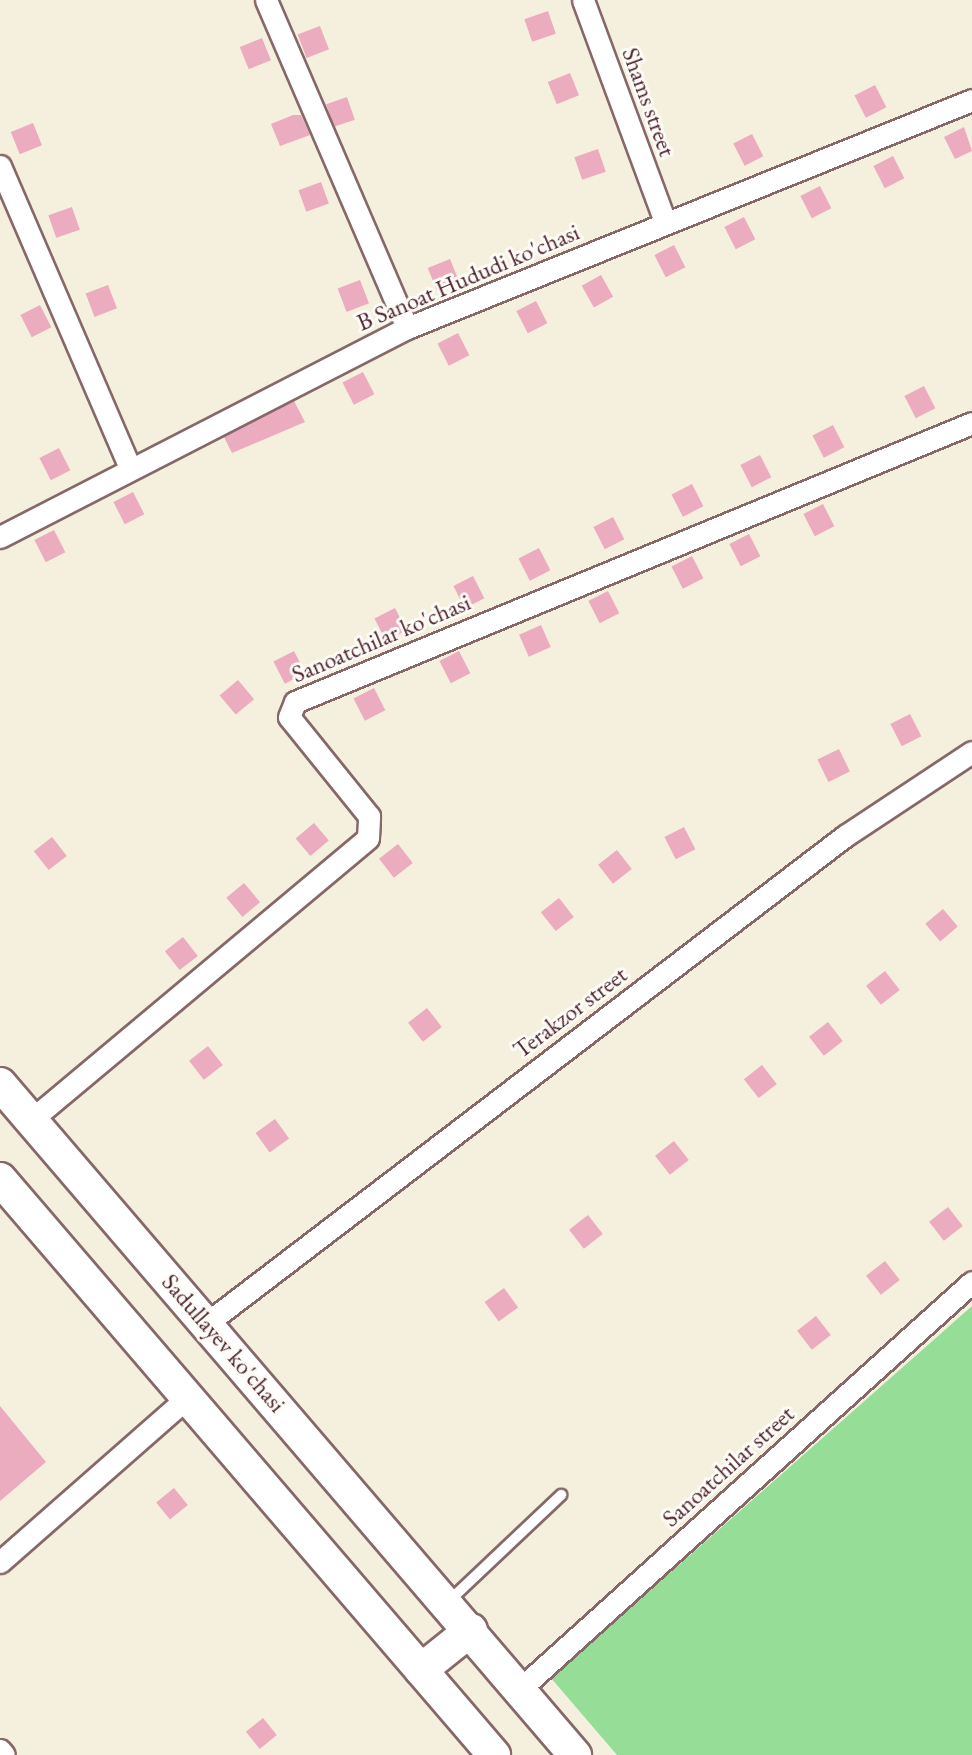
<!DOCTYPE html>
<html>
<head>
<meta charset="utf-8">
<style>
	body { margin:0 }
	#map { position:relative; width:972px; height:1755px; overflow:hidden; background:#f5efdd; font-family:"EB Garamond",serif }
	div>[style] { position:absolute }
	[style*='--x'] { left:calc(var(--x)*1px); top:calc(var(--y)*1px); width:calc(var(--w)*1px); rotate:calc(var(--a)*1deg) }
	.green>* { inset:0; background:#96dd97 }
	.building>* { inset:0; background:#ebacbf; transform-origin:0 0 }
	.roads { filter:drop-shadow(2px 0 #866869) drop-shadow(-2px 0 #866869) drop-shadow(0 2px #866869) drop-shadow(0 -2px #866869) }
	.lane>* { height:10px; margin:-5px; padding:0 5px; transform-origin:5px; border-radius:5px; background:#fff }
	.street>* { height:21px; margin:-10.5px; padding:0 10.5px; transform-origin:10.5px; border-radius:10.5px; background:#fff }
	.secondary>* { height:32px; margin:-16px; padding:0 16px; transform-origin:16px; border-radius:16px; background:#fff }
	span { translate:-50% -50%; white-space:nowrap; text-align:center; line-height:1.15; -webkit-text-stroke:6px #fdfcf7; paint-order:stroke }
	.street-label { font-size:24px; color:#4a1f2b }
</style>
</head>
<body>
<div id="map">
	<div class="green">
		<div style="clip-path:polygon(972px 1306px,972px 1755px,617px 1755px,551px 1678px)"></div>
	</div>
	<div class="building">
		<div style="left:548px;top:11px;width:24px;height:25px;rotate:71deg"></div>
		<div style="left:320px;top:26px;width:25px;height:24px;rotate:69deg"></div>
		<div style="left:262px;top:38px;width:24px;height:24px;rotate:68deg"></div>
		<div style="left:570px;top:73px;width:24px;height:24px;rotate:68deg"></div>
		<div style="left:875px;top:85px;width:25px;height:23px;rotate:63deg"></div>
		<div style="left:347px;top:97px;width:24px;height:22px;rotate:71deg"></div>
		<div style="clip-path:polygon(293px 115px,301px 115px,310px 135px,280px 146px,271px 124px)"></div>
		<div style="left:33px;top:123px;width:24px;height:24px;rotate:68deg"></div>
		<div style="clip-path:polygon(964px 127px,972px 151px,955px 159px,944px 137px)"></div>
		<div style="left:752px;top:134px;width:25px;height:21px;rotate:63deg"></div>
		<div style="left:598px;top:149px;width:24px;height:25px;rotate:71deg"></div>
		<div style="left:893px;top:156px;width:25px;height:22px;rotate:63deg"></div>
		<div style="left:321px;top:182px;width:23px;height:24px;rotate:70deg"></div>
		<div style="left:820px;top:186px;width:25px;height:22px;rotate:63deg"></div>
		<div style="left:72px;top:207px;width:24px;height:25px;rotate:71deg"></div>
		<div style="left:744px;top:217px;width:25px;height:22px;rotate:63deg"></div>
		<div style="left:674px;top:245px;width:25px;height:22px;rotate:63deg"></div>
		<div style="left:450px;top:259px;width:24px;height:24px;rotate:68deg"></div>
		<div style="left:601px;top:275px;width:25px;height:22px;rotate:61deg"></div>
		<div style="left:360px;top:280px;width:25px;height:24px;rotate:69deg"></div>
		<div style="left:108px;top:285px;width:25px;height:24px;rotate:69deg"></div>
		<div style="left:536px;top:301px;width:25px;height:22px;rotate:63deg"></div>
		<div style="left:40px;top:305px;width:25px;height:22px;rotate:63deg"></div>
		<div style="left:458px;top:333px;width:25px;height:23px;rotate:63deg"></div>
		<div style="left:363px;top:372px;width:25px;height:23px;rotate:63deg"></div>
		<div style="left:924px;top:386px;width:25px;height:22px;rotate:63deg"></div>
		<div style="clip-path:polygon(294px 401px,305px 422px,232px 453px,224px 437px)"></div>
		<div style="left:833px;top:425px;width:25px;height:23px;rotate:63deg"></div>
		<div style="left:59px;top:448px;width:25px;height:22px;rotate:63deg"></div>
		<div style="left:760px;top:455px;width:25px;height:22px;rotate:63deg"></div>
		<div style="left:692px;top:484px;width:25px;height:23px;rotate:63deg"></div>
		<div style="left:133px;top:492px;width:25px;height:22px;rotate:63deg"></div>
		<div style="left:823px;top:504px;width:25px;height:22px;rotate:63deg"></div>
		<div style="left:613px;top:517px;width:25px;height:22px;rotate:63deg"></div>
		<div style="left:54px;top:530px;width:25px;height:22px;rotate:63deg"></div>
		<div style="left:749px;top:534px;width:25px;height:22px;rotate:63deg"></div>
		<div style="left:539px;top:548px;width:25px;height:23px;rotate:63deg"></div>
		<div style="left:692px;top:556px;width:25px;height:23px;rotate:63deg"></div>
		<div style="left:473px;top:576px;width:25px;height:22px;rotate:63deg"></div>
		<div style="left:608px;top:591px;width:25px;height:22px;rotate:63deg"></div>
		<div style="left:395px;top:608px;width:25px;height:23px;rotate:63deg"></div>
		<div style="left:541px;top:625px;width:24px;height:24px;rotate:66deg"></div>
		<div style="left:294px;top:651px;width:25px;height:23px;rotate:63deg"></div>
		<div style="left:459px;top:651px;width:25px;height:22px;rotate:63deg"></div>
		<div style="left:238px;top:680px;width:25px;height:24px;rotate:50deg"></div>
		<div style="left:374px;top:688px;width:25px;height:23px;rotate:63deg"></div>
		<div style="left:910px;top:714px;width:25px;height:22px;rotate:63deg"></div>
		<div style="left:839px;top:749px;width:25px;height:24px;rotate:64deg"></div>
		<div style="left:314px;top:823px;width:23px;height:24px;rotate:50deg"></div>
		<div style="left:684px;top:827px;width:25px;height:22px;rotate:63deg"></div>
		<div style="left:52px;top:837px;width:24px;height:23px;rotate:52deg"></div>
		<div style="left:398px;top:844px;width:24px;height:24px;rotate:52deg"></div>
		<div style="left:617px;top:850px;width:24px;height:24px;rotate:52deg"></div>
		<div style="left:244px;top:883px;width:25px;height:23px;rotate:50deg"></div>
		<div style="left:559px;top:898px;width:24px;height:23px;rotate:52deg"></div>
		<div style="left:943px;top:909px;width:23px;height:23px;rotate:50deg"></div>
		<div style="left:183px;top:937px;width:24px;height:23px;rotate:52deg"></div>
		<div style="left:885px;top:971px;width:24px;height:24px;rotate:52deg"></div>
		<div style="left:427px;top:1008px;width:24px;height:24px;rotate:52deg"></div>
		<div style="left:828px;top:1022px;width:24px;height:24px;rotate:52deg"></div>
		<div style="left:208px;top:1046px;width:24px;height:24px;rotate:52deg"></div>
		<div style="left:762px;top:1065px;width:24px;height:23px;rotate:52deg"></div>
		<div style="left:275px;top:1119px;width:24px;height:24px;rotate:54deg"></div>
		<div style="left:674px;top:1141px;width:24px;height:24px;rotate:52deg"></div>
		<div style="left:948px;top:1207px;width:24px;height:24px;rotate:52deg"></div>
		<div style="left:588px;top:1215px;width:24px;height:24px;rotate:52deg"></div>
		<div style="left:885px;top:1261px;width:24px;height:24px;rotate:52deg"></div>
		<div style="left:504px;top:1288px;width:24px;height:24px;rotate:54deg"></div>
		<div style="left:816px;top:1316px;width:24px;height:24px;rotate:52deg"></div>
		<div style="clip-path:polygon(0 1406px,46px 1462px,0 1501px)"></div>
		<div style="left:174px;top:1488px;width:22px;height:23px;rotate:51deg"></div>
		<div style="left:263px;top:1718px;width:22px;height:22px;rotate:51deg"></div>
	</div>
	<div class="roads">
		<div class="lane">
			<div style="--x:448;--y:1602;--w:156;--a:-43.4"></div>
		</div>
		<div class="street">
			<div style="--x:266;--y:0;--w:357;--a:66.7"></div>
			<div style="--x:583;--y:0;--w:237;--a:69.7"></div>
			<div style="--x:0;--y:166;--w:326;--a:66.7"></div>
			<div style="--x:0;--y:537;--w:458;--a:-27.2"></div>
			<div style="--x:407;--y:328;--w:609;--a:-21.98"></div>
			<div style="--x:31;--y:1120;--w:439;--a:-39.9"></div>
			<div style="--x:368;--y:838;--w:22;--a:-87"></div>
			<div style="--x:369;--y:816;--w:127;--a:-128.9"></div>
			<div style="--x:289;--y:717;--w:16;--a:-68"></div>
			<div style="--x:295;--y:702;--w:732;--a:-22.4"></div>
			<div style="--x:207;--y:1323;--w:803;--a:-37.36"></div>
			<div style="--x:845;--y:836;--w:152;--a:-33.5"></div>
			<div style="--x:0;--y:1562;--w:250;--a:-41.3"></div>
			<div style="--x:520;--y:1689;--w:608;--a:-42"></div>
			<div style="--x:0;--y:1750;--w:6;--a:51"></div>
		</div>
		<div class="secondary">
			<div style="--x:0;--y:1084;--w:884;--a:49.41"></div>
			<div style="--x:0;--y:1179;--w:759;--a:49.38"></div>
			<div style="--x:421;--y:1670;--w:64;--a:-38.7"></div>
		</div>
	</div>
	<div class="street-label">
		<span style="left:649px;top:102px;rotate:70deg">Shams street</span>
		<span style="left:468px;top:277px;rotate:-23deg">B Sanoat Hududi ko'chasi</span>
		<span style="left:381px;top:638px;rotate:-23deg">Sanoatchilar ko'chasi</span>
		<span style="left:570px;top:1012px;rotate:-37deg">Terakzor street</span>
		<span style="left:224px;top:1343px;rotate:49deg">Sadullayev ko'chasi</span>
		<span style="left:728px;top:1466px;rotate:-42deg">Sanoatchilar street</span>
	</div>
</div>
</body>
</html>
